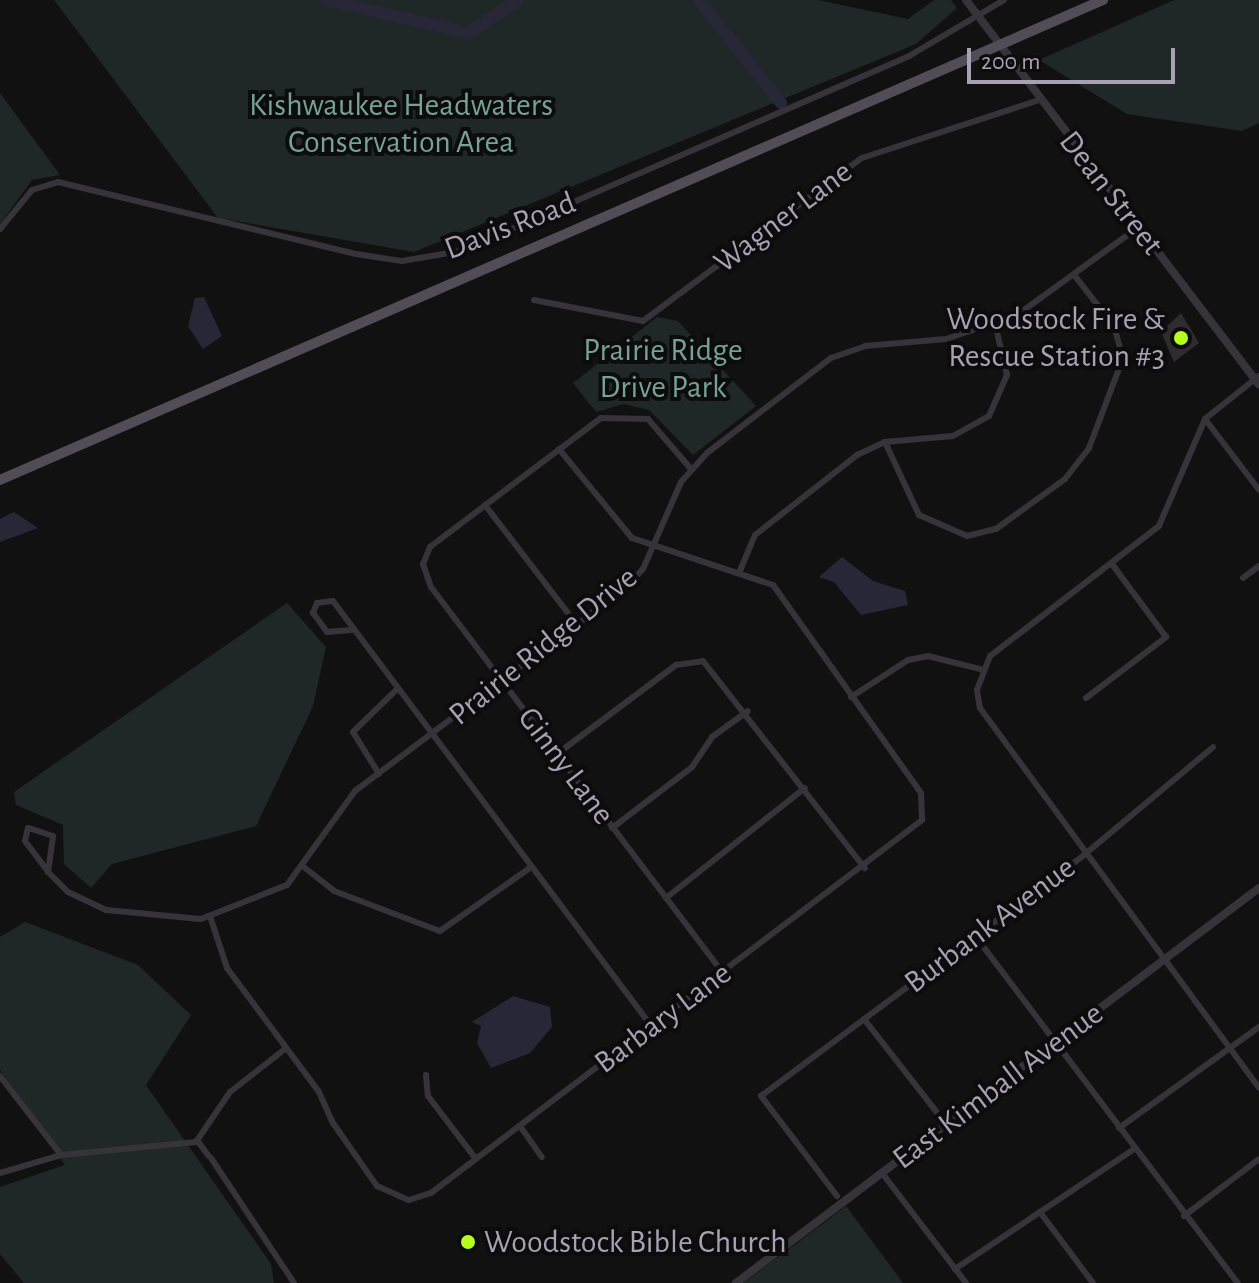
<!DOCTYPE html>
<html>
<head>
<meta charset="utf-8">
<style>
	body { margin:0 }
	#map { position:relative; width:1259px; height:1283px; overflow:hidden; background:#121112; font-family:"Alegreya Sans",sans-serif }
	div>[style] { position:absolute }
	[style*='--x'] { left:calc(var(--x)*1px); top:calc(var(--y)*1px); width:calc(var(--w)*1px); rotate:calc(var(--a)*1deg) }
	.green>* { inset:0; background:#1f2826 }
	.water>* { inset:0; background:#282737 }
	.river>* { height:12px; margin:-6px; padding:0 6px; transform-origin:6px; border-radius:6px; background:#282737 }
	.building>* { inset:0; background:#2e2c2f }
	.minor>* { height:6px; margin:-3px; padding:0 3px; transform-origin:3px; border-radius:3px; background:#36343a }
	.tertiary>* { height:8px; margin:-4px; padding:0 4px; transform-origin:4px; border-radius:4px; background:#36343a }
	.primary>* { height:10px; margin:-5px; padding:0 5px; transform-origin:5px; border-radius:5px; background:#514d57 }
	.dots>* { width:22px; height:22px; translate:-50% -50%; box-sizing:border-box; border:4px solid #0d0c0d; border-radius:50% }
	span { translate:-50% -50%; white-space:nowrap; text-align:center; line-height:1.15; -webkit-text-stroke:8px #0d0c0d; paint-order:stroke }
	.park-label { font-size:32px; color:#77a194 }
	.street-label { font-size:32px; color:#a8a1b4 }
	.poi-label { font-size:32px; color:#a8a1b4 }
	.right { translate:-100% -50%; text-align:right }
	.left { translate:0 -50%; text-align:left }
	.scale { position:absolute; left:967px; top:48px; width:208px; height:36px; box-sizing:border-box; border:4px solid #a8a1b4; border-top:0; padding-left:10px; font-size:24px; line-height:28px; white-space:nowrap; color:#a8a1b4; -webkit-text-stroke:6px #0d0c0d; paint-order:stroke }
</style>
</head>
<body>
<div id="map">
	<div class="green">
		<div style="clip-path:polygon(54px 0,818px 0,908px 19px,934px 0,951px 0,957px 8px,916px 44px,414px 252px,218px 218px)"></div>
		<div style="clip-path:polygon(1174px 0,1259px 0,1259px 123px,1242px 131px,1127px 114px,1039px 60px)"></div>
		<div style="clip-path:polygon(0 93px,60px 175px,32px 180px,0 224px)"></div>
		<div style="clip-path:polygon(657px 317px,678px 321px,756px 406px,693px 455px,649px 410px,624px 404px,596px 412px,573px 383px)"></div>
		<div style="clip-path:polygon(287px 603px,326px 647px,313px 706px,256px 826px,112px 864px,91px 888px,64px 864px,63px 825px,16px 805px,14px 792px)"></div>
		<div style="clip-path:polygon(25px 922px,138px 965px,191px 1015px,146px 1085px,271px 1264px,274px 1283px,24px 1283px,0 1254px,0 1187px,65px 1165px,0 1070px,0 937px)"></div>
		<div style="clip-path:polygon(846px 1206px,903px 1283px,743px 1283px,796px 1244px)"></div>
	</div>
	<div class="water">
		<div style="clip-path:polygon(204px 297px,222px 336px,203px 349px,188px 326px,195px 298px)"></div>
		<div style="clip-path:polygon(14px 512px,38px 528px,0 542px,0 519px)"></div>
		<div style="clip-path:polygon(842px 557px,873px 581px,905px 591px,908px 605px,861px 615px,834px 582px,819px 577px)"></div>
		<div style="clip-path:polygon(513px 996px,550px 1007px,552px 1027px,530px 1053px,491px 1068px,477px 1043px,481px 1026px,472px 1022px)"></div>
	</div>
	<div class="river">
		<div style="--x:326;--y:0;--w:147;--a:13"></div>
		<div style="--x:469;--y:33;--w:59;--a:-34"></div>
		<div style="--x:699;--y:0;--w:132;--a:51.5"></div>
	</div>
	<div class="building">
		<div style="clip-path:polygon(1181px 313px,1199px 343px,1174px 362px,1161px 332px)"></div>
	</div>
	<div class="minor">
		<div style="--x:0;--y:229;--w:50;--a:-50.6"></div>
		<div style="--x:32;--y:190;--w:27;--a:-17"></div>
		<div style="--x:58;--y:182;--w:307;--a:13.6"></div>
		<div style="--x:356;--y:254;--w:47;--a:8.7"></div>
		<div style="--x:402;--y:261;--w:60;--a:-9.6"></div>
		<div style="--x:461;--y:251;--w:489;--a:-23.5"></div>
		<div style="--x:909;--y:56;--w:110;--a:-30.5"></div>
		<div style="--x:534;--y:300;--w:111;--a:10.9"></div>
		<div style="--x:643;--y:321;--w:273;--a:-36.7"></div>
		<div style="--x:862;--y:158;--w:186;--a:-18.1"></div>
		<div style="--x:1259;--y:376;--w:69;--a:141.5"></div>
		<div style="--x:1205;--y:419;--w:116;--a:113.3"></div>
		<div style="--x:1159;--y:526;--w:213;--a:142.4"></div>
		<div style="--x:990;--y:656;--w:36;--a:111"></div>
		<div style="--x:977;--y:690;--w:18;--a:81"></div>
		<div style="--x:980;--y:708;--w:471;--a:53.7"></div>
		<div style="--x:1205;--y:419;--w:89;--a:52.7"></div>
		<div style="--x:885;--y:442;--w:81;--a:65"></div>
		<div style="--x:919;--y:515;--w:52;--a:23.6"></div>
		<div style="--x:967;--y:536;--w:30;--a:-14"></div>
		<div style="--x:996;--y:529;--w:85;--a:-35.9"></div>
		<div style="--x:1065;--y:479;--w:39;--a:-52"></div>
		<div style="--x:1089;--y:448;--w:96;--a:-69.3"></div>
		<div style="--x:1123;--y:358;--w:33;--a:-106"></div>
		<div style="--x:1114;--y:326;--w:63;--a:-128"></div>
		<div style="--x:691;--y:469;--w:66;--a:-130.7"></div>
		<div style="--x:648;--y:419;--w:47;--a:-178.8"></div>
		<div style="--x:601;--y:418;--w:214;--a:143"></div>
		<div style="--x:430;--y:547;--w:18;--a:112"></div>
		<div style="--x:423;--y:564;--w:24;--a:71"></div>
		<div style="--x:431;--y:587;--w:484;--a:52.9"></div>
		<div style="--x:485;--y:505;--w:151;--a:52.5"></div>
		<div style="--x:739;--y:573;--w:41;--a:-67.2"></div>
		<div style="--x:755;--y:535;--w:130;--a:-38.1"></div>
		<div style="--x:857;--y:455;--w:31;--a:-25"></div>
		<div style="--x:885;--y:442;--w:68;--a:-5"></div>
		<div style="--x:953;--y:436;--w:41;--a:-29.1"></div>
		<div style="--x:989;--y:416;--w:45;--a:-66.3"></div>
		<div style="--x:1007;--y:375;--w:52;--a:-103.2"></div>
		<div style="--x:1243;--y:578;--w:20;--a:-37"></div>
		<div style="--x:351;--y:630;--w:24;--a:175"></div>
		<div style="--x:327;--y:632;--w:24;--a:-126"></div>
		<div style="--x:313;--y:613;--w:11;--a:-68"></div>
		<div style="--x:317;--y:603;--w:16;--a:-7"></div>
		<div style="--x:333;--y:601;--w:532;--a:53.17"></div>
		<div style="--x:851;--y:697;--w:68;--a:-33"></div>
		<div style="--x:908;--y:660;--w:20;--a:-11"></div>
		<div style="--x:928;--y:656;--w:54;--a:14"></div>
		<div style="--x:1086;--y:698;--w:101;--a:-37.3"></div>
		<div style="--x:1166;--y:637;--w:91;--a:-126.5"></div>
		<div style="--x:557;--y:754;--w:149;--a:-36.8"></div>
		<div style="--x:676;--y:665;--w:27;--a:-8"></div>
		<div style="--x:703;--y:661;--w:263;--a:52"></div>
		<div style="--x:379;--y:774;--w:49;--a:-121.8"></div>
		<div style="--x:353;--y:732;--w:60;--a:-44.3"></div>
		<div style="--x:612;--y:828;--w:101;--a:-37.3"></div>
		<div style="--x:692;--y:767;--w:36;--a:-56"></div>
		<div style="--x:712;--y:737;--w:44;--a:-35.8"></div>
		<div style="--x:305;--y:868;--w:37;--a:38"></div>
		<div style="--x:334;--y:891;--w:113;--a:20.7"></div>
		<div style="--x:440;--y:931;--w:111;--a:-35.1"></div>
		<div style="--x:48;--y:872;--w:36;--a:-82"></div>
		<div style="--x:53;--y:836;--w:26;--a:-162"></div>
		<div style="--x:28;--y:828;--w:13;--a:103"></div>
		<div style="--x:25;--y:841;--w:39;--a:53"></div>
		<div style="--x:48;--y:872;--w:28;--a:45"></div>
		<div style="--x:68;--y:892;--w:42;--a:25.3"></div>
		<div style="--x:106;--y:910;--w:95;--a:5.4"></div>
		<div style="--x:201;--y:919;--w:92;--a:-21.6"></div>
		<div style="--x:287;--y:885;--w:116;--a:-54.1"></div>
		<div style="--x:355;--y:791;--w:341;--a:-36.9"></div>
		<div style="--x:628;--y:586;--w:23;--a:-49"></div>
		<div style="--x:643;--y:569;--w:95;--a:-66.4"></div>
		<div style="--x:681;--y:482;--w:39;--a:-48"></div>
		<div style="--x:707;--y:453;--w:156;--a:-37.5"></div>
		<div style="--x:831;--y:358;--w:36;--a:-19"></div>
		<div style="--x:865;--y:346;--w:81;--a:-4.9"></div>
		<div style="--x:946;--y:339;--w:75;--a:-18.7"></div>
		<div style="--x:1017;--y:315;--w:148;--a:-35.9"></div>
		<div style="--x:666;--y:898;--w:177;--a:-38.4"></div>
		<div style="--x:210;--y:916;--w:55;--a:71.9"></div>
		<div style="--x:227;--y:968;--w:154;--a:53.4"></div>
		<div style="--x:319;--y:1092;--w:34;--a:66"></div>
		<div style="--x:333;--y:1123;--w:77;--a:55.1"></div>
		<div style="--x:377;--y:1186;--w:35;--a:24"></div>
		<div style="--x:409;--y:1200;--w:23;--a:-18"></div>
		<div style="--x:431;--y:1193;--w:617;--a:-37.22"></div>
		<div style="--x:922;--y:820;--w:27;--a:-92"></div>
		<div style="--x:921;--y:793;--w:255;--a:-125.4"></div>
		<div style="--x:773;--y:585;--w:149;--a:-161.6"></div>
		<div style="--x:632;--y:538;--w:115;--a:-129.4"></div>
		<div style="--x:976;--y:937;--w:434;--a:52.9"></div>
		<div style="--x:864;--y:1019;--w:133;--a:52"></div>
		<div style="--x:426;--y:1075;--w:21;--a:85"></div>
		<div style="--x:428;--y:1096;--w:79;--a:52.7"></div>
		<div style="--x:0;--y:1076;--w:100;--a:52.3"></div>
		<div style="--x:520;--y:1126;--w:38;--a:55"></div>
		<div style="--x:1119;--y:1128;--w:173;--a:-35.8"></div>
		<div style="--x:197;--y:1140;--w:19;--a:54"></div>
		<div style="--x:211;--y:1158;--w:150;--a:56.4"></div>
		<div style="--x:0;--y:1173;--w:64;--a:-16.4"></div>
		<div style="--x:61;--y:1155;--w:136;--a:-5.5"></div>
		<div style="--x:196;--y:1142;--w:60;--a:-55.8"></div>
		<div style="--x:230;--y:1092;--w:70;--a:-38"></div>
		<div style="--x:882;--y:1173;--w:138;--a:52.6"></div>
		<div style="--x:837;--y:1196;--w:126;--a:-127.2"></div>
		<div style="--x:761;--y:1096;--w:403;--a:-36.7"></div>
		<div style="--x:1084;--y:855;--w:168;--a:-39.9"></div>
		<div style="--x:1040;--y:1212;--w:89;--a:53.3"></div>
		<div style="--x:1184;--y:1216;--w:94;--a:-37.2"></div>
		<div style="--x:955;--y:1269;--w:216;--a:-33.8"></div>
	</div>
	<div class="tertiary">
		<div style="--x:966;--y:0;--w:483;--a:52.7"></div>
		<div style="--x:736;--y:1283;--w:655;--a:-37.06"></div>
	</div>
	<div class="primary">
		<div style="--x:0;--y:480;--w:1203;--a:-23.52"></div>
	</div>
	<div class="dots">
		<div style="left:1181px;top:338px;background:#b7fc1f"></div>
		<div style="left:468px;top:1242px;background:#b7fc1f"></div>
	</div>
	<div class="park-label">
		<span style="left:401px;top:124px">Kishwaukee Headwaters<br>Conservation Area</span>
		<span style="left:663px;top:369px">Prairie Ridge<br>Drive Park</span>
	</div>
	<div class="street-label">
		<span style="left:1111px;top:193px;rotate:52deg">Dean Street</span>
		<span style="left:783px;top:217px;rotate:-37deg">Wagner Lane</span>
		<span style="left:510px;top:226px;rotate:-21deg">Davis Road</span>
		<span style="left:543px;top:646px;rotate:-39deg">Prairie Ridge Drive</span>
		<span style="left:566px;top:766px;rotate:53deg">Ginny Lane</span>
		<span style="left:990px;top:925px;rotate:-37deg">Burbank Avenue</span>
		<span style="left:663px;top:1018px;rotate:-37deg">Barbary Lane</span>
		<span style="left:998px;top:1086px;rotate:-37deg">East Kimball Avenue</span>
	</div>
	<div class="poi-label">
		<span class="right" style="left:1165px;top:338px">Woodstock Fire &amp;<br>Rescue Station #3</span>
		<span class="left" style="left:484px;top:1242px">Woodstock Bible Church</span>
	</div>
	<div class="scale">200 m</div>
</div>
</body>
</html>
